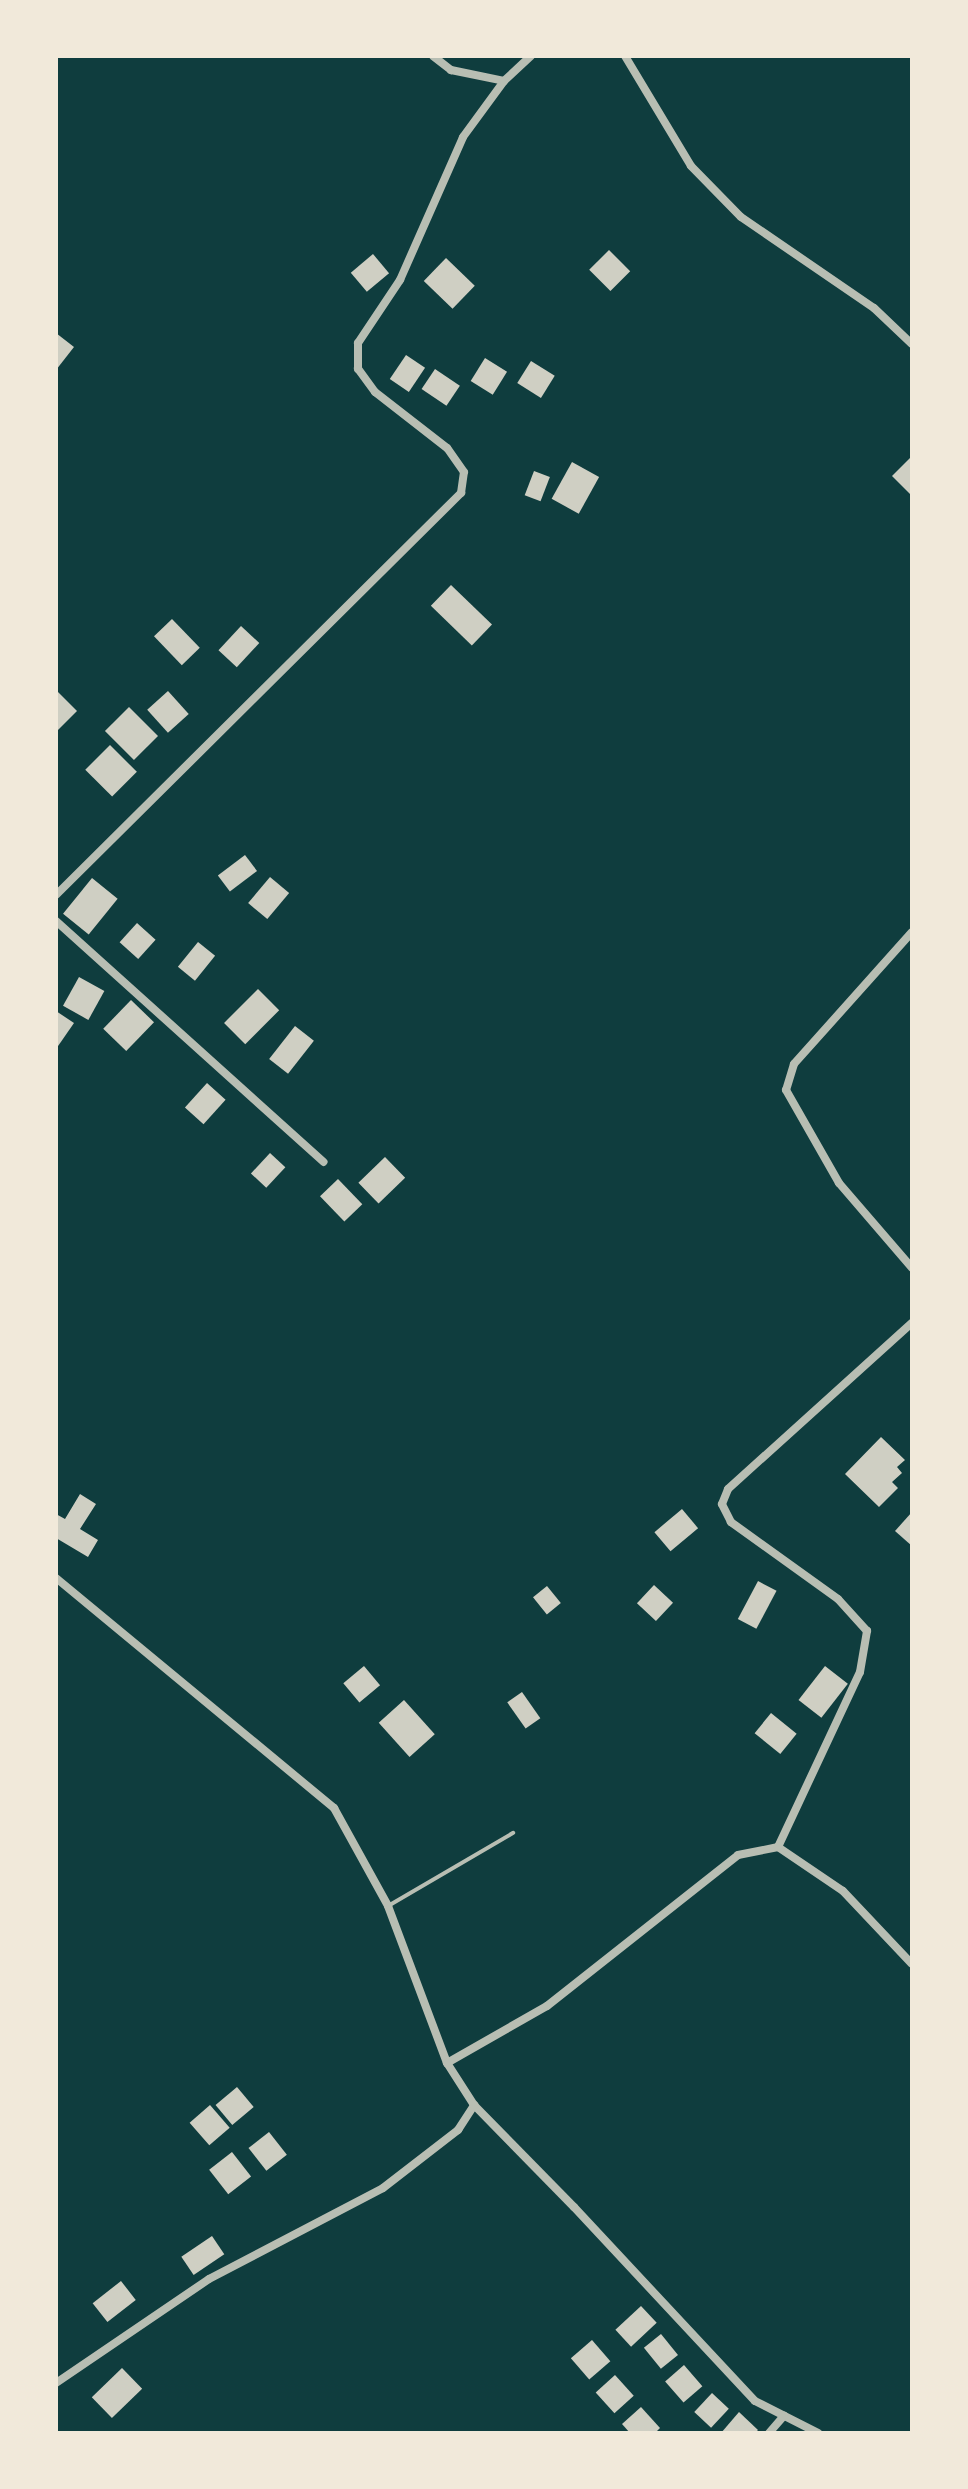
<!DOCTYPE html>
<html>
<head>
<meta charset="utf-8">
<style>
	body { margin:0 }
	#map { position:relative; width:968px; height:2489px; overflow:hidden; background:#0f3d3e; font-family:Montserrat,sans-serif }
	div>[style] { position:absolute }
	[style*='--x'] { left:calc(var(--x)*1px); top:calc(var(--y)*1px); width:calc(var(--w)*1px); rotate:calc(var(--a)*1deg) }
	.building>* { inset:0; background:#cfcfc3; transform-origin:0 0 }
	.service>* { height:4px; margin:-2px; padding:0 2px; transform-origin:2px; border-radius:2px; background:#b8beb3 }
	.minor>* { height:8px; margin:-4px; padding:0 4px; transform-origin:4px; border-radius:4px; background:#b8beb3 }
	span { translate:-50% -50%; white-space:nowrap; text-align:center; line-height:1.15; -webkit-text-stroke:6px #f1e9da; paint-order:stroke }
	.frame { position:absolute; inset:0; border:58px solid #f1e9da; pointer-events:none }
</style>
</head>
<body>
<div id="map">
	<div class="building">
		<div style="left:609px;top:250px;width:30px;height:28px;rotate:45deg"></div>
		<div style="left:373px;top:254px;width:25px;height:29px;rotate:50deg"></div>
		<div style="left:446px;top:258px;width:40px;height:32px;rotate:44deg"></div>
		<div style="clip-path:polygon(56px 333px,74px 347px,56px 370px)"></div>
		<div style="left:406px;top:355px;width:23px;height:29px;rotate:34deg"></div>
		<div style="left:485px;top:358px;width:26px;height:27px;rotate:32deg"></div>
		<div style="left:531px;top:361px;width:28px;height:26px;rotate:32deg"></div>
		<div style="left:435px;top:369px;width:30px;height:24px;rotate:34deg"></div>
		<div style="clip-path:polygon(912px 456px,912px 496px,892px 476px)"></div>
		<div style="left:572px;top:462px;width:31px;height:42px;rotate:29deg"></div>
		<div style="left:534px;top:471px;width:17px;height:26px;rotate:21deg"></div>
		<div style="left:451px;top:585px;width:57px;height:29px;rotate:44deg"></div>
		<div style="left:172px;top:619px;width:40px;height:25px;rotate:46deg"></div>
		<div style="left:241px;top:626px;width:25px;height:33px;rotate:43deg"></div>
		<div style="left:168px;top:691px;width:31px;height:28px;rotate:48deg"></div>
		<div style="clip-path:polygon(58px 692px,77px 711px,56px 732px,56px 694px)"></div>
		<div style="left:129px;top:707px;width:41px;height:34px;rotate:45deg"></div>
		<div style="left:110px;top:745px;width:38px;height:35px;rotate:45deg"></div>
		<div style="left:245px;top:855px;width:20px;height:34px;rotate:53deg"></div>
		<div style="left:270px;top:877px;width:25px;height:34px;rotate:40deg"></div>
		<div style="left:92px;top:878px;width:33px;height:46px;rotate:39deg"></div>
		<div style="left:137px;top:923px;width:25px;height:26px;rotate:42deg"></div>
		<div style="left:198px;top:942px;width:22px;height:32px;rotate:39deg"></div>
		<div style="left:79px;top:977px;width:29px;height:33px;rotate:29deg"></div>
		<div style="left:258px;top:989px;width:30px;height:48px;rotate:45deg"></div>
		<div style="left:131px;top:1000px;width:32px;height:40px;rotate:44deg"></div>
		<div style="clip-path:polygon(56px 1011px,74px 1023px,56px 1049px)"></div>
		<div style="left:295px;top:1026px;width:24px;height:42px;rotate:38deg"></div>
		<div style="left:207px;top:1083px;width:25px;height:33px;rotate:42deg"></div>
		<div style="left:270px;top:1153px;width:21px;height:28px;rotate:43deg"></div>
		<div style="left:385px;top:1157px;width:29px;height:37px;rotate:46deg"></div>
		<div style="left:338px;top:1179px;width:35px;height:25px;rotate:46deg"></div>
		<div style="clip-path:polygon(881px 1437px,905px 1460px,897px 1467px,902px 1473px,892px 1482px,898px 1488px,879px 1507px,845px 1474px)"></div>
		<div style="clip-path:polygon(80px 1494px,96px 1504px,80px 1529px,98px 1540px,88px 1557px,56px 1538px,56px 1514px,65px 1519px)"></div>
		<div style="left:682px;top:1509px;width:25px;height:36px;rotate:50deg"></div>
		<div style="clip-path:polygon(912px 1512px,912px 1546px,895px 1531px)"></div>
		<div style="left:758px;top:1581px;width:21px;height:43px;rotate:28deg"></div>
		<div style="left:654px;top:1585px;width:26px;height:25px;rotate:43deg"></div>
		<div style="left:547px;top:1586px;width:22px;height:18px;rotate:51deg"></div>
		<div style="left:364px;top:1666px;width:25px;height:27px;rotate:50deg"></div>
		<div style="left:825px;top:1666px;width:29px;height:43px;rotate:38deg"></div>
		<div style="left:522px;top:1692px;width:32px;height:18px;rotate:55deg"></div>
		<div style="left:404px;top:1700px;width:46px;height:34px;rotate:48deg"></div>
		<div style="left:771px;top:1713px;width:33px;height:26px;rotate:39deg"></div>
		<div style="left:237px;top:2087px;width:26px;height:28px;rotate:50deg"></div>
		<div style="left:210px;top:2105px;width:30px;height:27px;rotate:49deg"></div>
		<div style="left:269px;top:2132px;width:29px;height:26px;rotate:52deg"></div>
		<div style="left:232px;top:2152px;width:31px;height:29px;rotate:52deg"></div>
		<div style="left:212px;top:2236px;width:22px;height:37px;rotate:56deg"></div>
		<div style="left:121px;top:2281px;width:24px;height:36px;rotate:52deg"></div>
		<div style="left:641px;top:2306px;width:23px;height:35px;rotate:47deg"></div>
		<div style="left:661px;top:2334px;width:27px;height:22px;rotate:51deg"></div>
		<div style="left:592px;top:2340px;width:28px;height:28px;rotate:49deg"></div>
		<div style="left:684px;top:2365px;width:28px;height:25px;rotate:49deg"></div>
		<div style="left:122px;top:2368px;width:29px;height:42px;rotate:46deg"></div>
		<div style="left:615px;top:2375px;width:28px;height:26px;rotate:48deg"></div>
		<div style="left:712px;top:2393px;width:23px;height:26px;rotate:43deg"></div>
		<div style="clip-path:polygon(641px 2407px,660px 2428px,655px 2433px,630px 2433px,622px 2424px)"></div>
		<div style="clip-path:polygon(739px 2412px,758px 2430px,755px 2433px,721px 2433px)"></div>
	</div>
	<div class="service">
		<div style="--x:388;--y:1906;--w:145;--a:-30.3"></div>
	</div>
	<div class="minor">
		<div style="--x:433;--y:56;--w:23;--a:38"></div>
		<div style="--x:451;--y:70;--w:54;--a:11.7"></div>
		<div style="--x:625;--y:56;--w:128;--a:59"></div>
		<div style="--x:691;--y:166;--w:71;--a:45.6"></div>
		<div style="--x:741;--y:217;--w:161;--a:34.4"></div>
		<div style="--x:874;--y:308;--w:52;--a:43.5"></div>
		<div style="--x:56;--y:895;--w:571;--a:-44.79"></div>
		<div style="--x:461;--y:493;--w:21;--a:-82"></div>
		<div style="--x:464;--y:472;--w:29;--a:-125"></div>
		<div style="--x:447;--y:448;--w:91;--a:-142.1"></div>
		<div style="--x:375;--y:392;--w:29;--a:-126"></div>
		<div style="--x:358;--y:369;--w:26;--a:-90"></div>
		<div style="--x:358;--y:343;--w:76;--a:-56.3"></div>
		<div style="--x:400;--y:280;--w:156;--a:-66.2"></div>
		<div style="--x:463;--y:137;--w:69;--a:-53.8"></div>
		<div style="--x:504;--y:81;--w:37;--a:-43"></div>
		<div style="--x:56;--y:921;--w:360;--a:42"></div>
		<div style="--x:912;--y:932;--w:177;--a:131.8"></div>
		<div style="--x:794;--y:1064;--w:27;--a:107"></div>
		<div style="--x:786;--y:1090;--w:107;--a:60.3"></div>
		<div style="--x:839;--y:1183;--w:112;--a:49.3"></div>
		<div style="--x:56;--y:1578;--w:361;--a:39.6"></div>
		<div style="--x:334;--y:1808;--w:112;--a:61.1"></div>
		<div style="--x:388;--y:1906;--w:168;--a:69.4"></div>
		<div style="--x:447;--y:2063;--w:115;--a:-29.7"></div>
		<div style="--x:547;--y:2006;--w:243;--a:-38.3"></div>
		<div style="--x:738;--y:1855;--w:41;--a:-11.3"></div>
		<div style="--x:778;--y:1847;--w:78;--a:34.1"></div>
		<div style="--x:843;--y:1891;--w:100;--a:46.6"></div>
		<div style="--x:778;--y:1847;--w:193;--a:-64.9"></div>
		<div style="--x:860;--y:1672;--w:42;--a:-80.3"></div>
		<div style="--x:867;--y:1631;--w:43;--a:-132.2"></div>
		<div style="--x:838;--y:1599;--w:132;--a:-144.3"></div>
		<div style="--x:731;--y:1522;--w:20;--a:-117"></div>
		<div style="--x:722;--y:1504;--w:16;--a:-68"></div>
		<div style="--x:728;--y:1489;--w:248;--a:-42.1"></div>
		<div style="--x:474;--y:2105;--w:143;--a:45.6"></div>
		<div style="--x:574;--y:2207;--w:265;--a:47"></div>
		<div style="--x:755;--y:2401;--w:71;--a:26.9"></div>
		<div style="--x:56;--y:2383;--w:185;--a:-34.2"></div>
		<div style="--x:209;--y:2279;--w:196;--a:-27.6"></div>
		<div style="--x:383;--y:2188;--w:95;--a:-37.7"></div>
		<div style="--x:458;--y:2130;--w:30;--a:-57"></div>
		<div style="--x:474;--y:2105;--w:50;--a:-122.7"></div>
		<div style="--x:769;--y:2433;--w:23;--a:-49"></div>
	</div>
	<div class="frame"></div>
</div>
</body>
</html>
